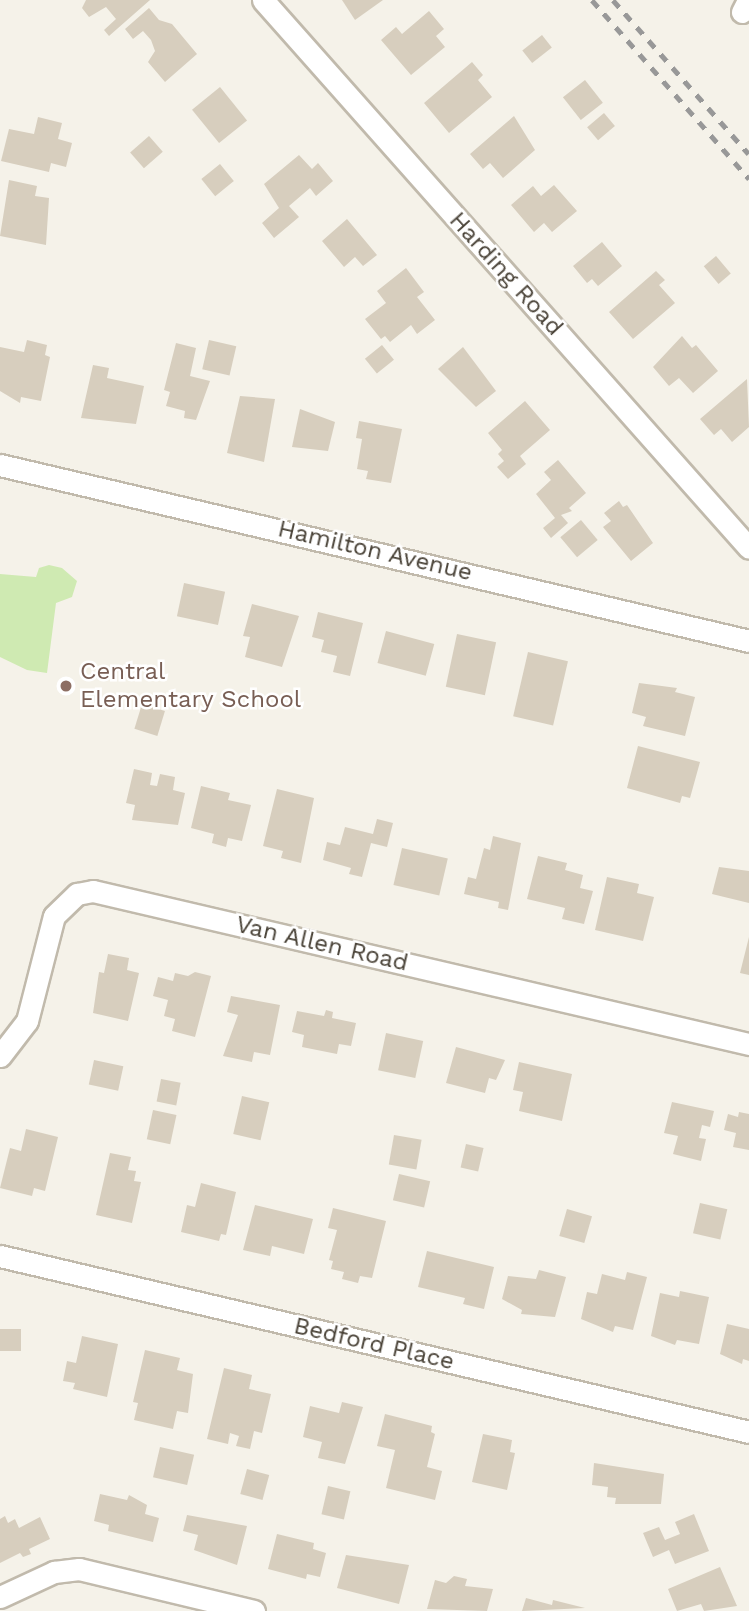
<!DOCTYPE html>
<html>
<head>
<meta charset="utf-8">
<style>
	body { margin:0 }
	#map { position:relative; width:749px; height:1611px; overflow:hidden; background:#f5f2e9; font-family:"Work Sans",sans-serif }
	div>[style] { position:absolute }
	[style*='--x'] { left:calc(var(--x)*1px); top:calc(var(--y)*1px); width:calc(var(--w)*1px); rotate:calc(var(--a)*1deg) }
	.green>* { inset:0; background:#cfeab2 }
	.building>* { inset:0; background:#d7cebe; transform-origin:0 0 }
	.roads { filter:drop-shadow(2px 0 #c1baac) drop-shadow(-2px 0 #c1baac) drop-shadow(0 2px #c1baac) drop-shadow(0 -2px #c1baac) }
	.street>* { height:21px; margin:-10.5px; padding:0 10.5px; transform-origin:10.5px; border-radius:10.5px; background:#fff }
	.rail>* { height:5px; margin-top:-2.5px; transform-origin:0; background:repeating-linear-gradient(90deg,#989898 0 9px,transparent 0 18px) }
	.dots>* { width:19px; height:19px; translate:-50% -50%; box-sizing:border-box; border:4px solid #fff; border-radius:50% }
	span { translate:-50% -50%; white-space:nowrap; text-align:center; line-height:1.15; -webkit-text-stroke:5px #fff; paint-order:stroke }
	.street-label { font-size:24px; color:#494237 }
	.education-label { font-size:24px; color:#785e54 }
	.left { translate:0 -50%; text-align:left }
</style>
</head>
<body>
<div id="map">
	<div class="green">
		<div style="clip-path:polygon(49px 565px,62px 568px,77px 581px,72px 597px,56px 603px,47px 673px,27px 670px,0 657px,0 574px,36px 577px,39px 568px)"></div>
	</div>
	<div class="building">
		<div style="clip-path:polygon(86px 0,150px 0,109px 36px,104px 30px,116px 19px,106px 7px,89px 17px,82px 8px)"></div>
		<div style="clip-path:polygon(342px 0,383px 0,355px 20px)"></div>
		<div style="clip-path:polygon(149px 8px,159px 20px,172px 24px,197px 54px,165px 82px,148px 62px,155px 51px,151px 40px,143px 31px,133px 39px,125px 29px)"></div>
		<div style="clip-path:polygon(429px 11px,444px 29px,436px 36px,445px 47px,411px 75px,381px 40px,396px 27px,402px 34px)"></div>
		<div style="left:542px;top:35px;width:16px;height:25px;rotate:52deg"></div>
		<div style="clip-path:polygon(472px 62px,483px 75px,478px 80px,492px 97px,449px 133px,424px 103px)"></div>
		<div style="left:585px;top:80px;width:29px;height:28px;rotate:52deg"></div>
		<div style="left:220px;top:87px;width:43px;height:36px;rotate:51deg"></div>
		<div style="left:604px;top:113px;width:17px;height:22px;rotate:50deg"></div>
		<div style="clip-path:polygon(514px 116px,535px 150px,503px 178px,490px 163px,483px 169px,470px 154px)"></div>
		<div style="clip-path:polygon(38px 117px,62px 123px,58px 139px,72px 143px,66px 167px,51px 163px,49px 172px,1px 161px,9px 129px,34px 134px)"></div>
		<div style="left:149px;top:136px;width:21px;height:25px;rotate:49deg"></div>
		<div style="clip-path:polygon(299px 155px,312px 169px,318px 163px,333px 181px,316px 196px,310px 188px,289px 206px,299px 217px,274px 238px,262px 223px,279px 208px,264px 184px)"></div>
		<div style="left:220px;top:164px;width:22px;height:24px;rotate:51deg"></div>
		<div style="clip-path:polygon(9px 180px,37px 186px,35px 196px,49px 198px,46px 245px,0 236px)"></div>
		<div style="clip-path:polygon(554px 185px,577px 211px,552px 232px,544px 223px,534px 232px,511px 205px,533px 186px,541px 196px)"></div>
		<div style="clip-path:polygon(347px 219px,377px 255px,363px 266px,355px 257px,344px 267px,322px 241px)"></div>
		<div style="clip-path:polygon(602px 242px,622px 266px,598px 286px,592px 279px,587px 283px,573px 266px)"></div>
		<div style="left:716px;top:256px;width:23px;height:16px;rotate:50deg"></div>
		<div style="clip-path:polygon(406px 268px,424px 292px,417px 297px,435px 320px,417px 334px,411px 325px,390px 342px,385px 336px,381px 339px,365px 319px,386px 303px,377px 291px)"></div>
		<div style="clip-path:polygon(656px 271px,665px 280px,659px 285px,675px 303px,633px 339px,609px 312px)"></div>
		<div style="clip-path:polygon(682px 336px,692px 348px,696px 345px,718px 371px,693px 393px,679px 378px,669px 386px,653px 367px)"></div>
		<div style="clip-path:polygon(27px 340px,47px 345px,45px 355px,50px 357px,41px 401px,21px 397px,20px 403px,0 391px,0 347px,24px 352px)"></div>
		<div style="left:209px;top:340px;width:28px;height:30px;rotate:13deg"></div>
		<div style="clip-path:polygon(176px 343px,196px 348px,190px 376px,210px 381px,196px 420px,184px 418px,185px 411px,166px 406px,170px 392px,164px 390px)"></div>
		<div style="left:382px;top:345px;width:19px;height:22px;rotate:51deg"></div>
		<div style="clip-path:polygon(463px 347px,496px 391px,476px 407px,438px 369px)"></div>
		<div style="clip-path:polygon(93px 365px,109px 368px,107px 378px,144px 386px,136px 424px,81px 418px)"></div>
		<div style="clip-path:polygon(747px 379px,749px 427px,732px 442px,721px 429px,714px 435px,700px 419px)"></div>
		<div style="clip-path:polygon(240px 396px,275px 399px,264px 462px,227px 453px)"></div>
		<div style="clip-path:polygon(525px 401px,550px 430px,520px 456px,526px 464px,508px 479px,497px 467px,504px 461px,498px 454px,502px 450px,488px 433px)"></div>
		<div style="clip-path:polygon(300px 409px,335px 422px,328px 451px,292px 447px)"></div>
		<div style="clip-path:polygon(359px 421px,402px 429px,391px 483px,366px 479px,368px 471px,357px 469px,362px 439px,356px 438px)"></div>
		<div style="clip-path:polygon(558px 460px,586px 493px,569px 508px,572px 511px,561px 515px,568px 523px,551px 538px,543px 528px,555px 518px,536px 494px,551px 480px,544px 472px)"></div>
		<div style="clip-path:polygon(619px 501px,623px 507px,627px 505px,653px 543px,631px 561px,603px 527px,611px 521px,604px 513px)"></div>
		<div style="left:581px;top:520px;width:26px;height:27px;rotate:50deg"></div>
		<div style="left:184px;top:583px;width:42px;height:34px;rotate:12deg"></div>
		<div style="clip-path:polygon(252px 604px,299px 616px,282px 667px,245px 657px,250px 637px,243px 636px)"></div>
		<div style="clip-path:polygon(318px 612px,363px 623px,350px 676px,333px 672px,337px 656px,321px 652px,324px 640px,312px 637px)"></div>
		<div style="left:386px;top:631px;width:50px;height:33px;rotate:15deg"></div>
		<div style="left:457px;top:634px;width:40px;height:54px;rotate:12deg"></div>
		<div style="left:528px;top:652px;width:41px;height:66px;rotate:13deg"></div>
		<div style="clip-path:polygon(639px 683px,677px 688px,675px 692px,695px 697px,685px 736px,643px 726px,646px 717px,632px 713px)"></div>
		<div style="left:142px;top:704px;width:24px;height:26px;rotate:17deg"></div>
		<div style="clip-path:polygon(638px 746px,700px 762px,690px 798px,682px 796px,680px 803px,627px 788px)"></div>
		<div style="clip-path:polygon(134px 769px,152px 773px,150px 785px,157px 786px,160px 774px,175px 777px,173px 790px,185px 793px,178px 825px,132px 820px,135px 805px,126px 803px)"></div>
		<div style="clip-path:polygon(201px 786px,230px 793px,228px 800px,251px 805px,242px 841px,228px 838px,226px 847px,212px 843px,214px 834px,191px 828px)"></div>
		<div style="clip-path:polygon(277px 789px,314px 798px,301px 863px,281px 858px,283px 851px,263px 846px)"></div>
		<div style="clip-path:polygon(377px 819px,393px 823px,387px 847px,371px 843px,362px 877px,349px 874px,351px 868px,323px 860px,327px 842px,340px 845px,345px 827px,373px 834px)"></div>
		<div style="clip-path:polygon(493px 836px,521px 843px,508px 910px,498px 908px,499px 902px,464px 894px,468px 877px,476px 879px,484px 848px,490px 850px)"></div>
		<div style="left:402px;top:848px;width:47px;height:38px;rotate:13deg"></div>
		<div style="clip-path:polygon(538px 856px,567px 863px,565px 870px,583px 875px,580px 888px,593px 891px,584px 924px,562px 919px,565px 908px,527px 899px)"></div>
		<div style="clip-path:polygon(719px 867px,749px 871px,749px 903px,712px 894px)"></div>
		<div style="clip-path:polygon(607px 877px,639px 884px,637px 893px,654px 897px,643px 941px,595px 930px)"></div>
		<div style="clip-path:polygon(749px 937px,749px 975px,740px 973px)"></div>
		<div style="clip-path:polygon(108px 954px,129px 958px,127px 970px,139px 973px,128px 1021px,93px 1013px,99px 972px,104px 973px)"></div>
		<div style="clip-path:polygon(195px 972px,211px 976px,195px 1037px,172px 1031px,175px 1019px,164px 1016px,168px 1000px,153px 996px,158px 977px,173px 981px,175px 973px,188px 976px)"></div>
		<div style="clip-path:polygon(231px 996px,280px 1005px,270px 1055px,254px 1052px,252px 1062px,223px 1056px,238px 1015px,227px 1012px)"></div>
		<div style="clip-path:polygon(326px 1010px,333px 1012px,332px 1018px,356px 1023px,351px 1046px,339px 1044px,337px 1054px,302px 1047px,304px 1035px,292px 1032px,297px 1011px,324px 1016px)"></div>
		<div style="left:386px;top:1033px;width:38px;height:38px;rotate:12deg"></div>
		<div style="clip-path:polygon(456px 1047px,505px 1060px,496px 1080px,489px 1078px,485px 1093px,446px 1083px)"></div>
		<div style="left:94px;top:1060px;width:30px;height:25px;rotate:12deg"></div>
		<div style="clip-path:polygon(519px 1062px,572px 1074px,562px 1121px,519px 1111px,523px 1092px,513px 1090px)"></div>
		<div style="left:161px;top:1079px;width:20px;height:23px;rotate:11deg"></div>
		<div style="left:242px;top:1096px;width:28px;height:39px;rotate:13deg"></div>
		<div style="clip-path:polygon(672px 1102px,714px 1111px,710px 1127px,702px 1125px,699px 1138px,706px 1139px,701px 1161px,673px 1154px,678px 1136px,664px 1133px)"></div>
		<div style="left:153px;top:1110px;width:24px;height:30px;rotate:12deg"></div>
		<div style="clip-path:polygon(739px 1112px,749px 1114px,749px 1150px,733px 1147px,736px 1133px,724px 1130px,728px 1114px,738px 1117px)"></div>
		<div style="clip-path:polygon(26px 1129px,58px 1137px,45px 1191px,34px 1188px,32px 1196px,0 1188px,10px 1148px,21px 1151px)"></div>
		<div style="left:394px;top:1135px;width:28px;height:30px;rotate:10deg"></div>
		<div style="left:466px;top:1144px;width:18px;height:24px;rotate:13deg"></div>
		<div style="clip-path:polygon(110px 1153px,131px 1157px,128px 1170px,136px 1171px,134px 1181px,141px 1182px,132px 1223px,96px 1215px)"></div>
		<div style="left:399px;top:1174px;width:32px;height:27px;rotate:13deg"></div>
		<div style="clip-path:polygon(201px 1183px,236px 1192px,226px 1235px,221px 1234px,219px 1241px,181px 1232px,187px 1205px,195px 1207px)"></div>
		<div style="left:700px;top:1203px;width:28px;height:31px;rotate:13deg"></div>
		<div style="clip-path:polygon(255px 1205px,313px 1219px,304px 1254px,272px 1246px,270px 1256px,243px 1250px)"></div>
		<div style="clip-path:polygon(333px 1208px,386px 1221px,372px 1278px,360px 1276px,358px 1283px,342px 1279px,344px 1272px,331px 1269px,333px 1261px,329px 1260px,337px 1230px,328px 1228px)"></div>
		<div style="left:567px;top:1209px;width:26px;height:28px;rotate:16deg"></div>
		<div style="clip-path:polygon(427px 1251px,494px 1267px,484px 1309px,463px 1304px,465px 1298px,418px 1287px)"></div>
		<div style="clip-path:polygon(539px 1270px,566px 1277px,555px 1317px,521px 1314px,522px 1310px,502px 1299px,508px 1276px,536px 1279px)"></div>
		<div style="clip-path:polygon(627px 1272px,647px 1277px,633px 1330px,615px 1326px,613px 1332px,581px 1319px,587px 1292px,597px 1294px,602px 1274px,625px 1280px)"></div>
		<div style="clip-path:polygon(680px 1291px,709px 1297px,699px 1344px,677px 1340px,675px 1345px,651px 1336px,660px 1293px,679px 1297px)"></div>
		<div style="clip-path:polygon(727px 1324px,749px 1329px,749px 1361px,743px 1359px,742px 1364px,720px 1354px)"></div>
		<div style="left:0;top:1329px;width:21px;height:22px"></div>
		<div style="clip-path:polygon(82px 1336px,118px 1344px,107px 1397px,73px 1389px,75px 1383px,63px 1381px,67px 1361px,76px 1363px)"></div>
		<div style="clip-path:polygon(145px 1350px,180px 1358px,177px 1370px,193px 1374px,188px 1413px,177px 1411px,173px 1429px,134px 1420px,138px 1403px,133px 1402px)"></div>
		<div style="clip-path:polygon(224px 1368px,252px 1375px,249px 1389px,271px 1394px,262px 1433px,254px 1431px,250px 1449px,236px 1446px,239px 1436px,230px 1433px,228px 1444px,207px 1439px)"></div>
		<div style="clip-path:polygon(342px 1402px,363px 1407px,345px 1464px,318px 1458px,322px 1442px,303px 1437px,310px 1406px,339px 1413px)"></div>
		<div style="clip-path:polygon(385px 1414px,432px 1426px,431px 1432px,435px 1434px,427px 1467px,442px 1471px,435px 1500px,386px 1488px,395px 1450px,377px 1446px)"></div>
		<div style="clip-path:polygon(483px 1434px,512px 1440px,510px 1452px,515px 1453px,507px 1490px,472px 1482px)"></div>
		<div style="left:160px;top:1447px;width:35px;height:31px;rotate:13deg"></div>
		<div style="clip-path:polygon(594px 1463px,664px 1474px,661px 1504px,615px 1504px,616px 1498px,607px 1497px,608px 1487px,592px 1485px)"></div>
		<div style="left:247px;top:1469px;width:23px;height:26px;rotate:15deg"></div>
		<div style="left:328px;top:1486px;width:23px;height:29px;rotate:13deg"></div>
		<div style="clip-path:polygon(100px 1494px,127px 1500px,129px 1495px,147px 1505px,145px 1514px,159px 1518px,153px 1542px,108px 1531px,109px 1525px,94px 1521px)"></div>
		<div style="clip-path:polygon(694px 1514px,709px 1551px,675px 1564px,669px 1550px,653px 1557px,643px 1533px,659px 1527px,665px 1540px,680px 1534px,675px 1522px)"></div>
		<div style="clip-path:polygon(187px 1515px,247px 1526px,237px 1565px,194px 1550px,198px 1535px,183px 1531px)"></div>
		<div style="clip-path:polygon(5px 1516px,8px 1523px,15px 1519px,19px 1528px,40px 1517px,50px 1539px,29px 1549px,31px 1554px,23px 1557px,20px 1553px,0 1563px,0 1519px)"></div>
		<div style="clip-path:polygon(277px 1534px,314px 1543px,313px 1549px,326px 1553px,320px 1577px,307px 1574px,306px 1579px,268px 1569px)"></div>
		<div style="clip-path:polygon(346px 1555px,409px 1565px,399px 1604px,337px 1588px)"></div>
		<div style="clip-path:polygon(720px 1567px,737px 1606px,704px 1611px,701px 1604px,677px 1611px,668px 1589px)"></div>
		<div style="clip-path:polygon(454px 1576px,467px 1579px,465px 1586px,493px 1589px,487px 1611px,427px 1609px,435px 1580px,446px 1583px)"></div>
		<div style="clip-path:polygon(526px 1598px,552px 1605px,553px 1600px,585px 1608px,522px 1611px)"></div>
	</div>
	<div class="roads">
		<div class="street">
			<div style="--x:263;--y:0;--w:732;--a:48.43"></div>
			<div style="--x:742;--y:12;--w:13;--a:-63"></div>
			<div style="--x:0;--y:465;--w:769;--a:13.22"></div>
			<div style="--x:0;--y:1056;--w:44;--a:-52.4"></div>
			<div style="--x:27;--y:1021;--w:108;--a:-75.6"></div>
			<div style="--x:54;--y:916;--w:32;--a:-44"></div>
			<div style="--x:77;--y:894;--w:16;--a:-11"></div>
			<div style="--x:93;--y:891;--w:674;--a:13.13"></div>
			<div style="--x:0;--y:1256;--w:769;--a:13.22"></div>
			<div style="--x:0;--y:1597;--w:60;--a:-24.8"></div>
			<div style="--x:54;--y:1572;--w:25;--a:-7"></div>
			<div style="--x:79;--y:1569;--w:180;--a:13.5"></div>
		</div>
	</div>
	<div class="rail">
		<div style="--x:592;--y:0;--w:238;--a:48.7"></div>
		<div style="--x:613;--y:0;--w:205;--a:48.6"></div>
	</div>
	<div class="dots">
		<div style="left:66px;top:686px;background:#8d6e63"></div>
	</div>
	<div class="street-label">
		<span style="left:506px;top:274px;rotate:48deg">Harding Road</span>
		<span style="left:375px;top:551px;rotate:13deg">Hamilton Avenue</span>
		<span style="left:322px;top:944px;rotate:13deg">Van Allen Road</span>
		<span style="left:374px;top:1344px;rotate:13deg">Bedford Place</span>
	</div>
	<div class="education-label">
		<span class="left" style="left:80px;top:686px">Central<br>Elementary School</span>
	</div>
</div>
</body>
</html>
